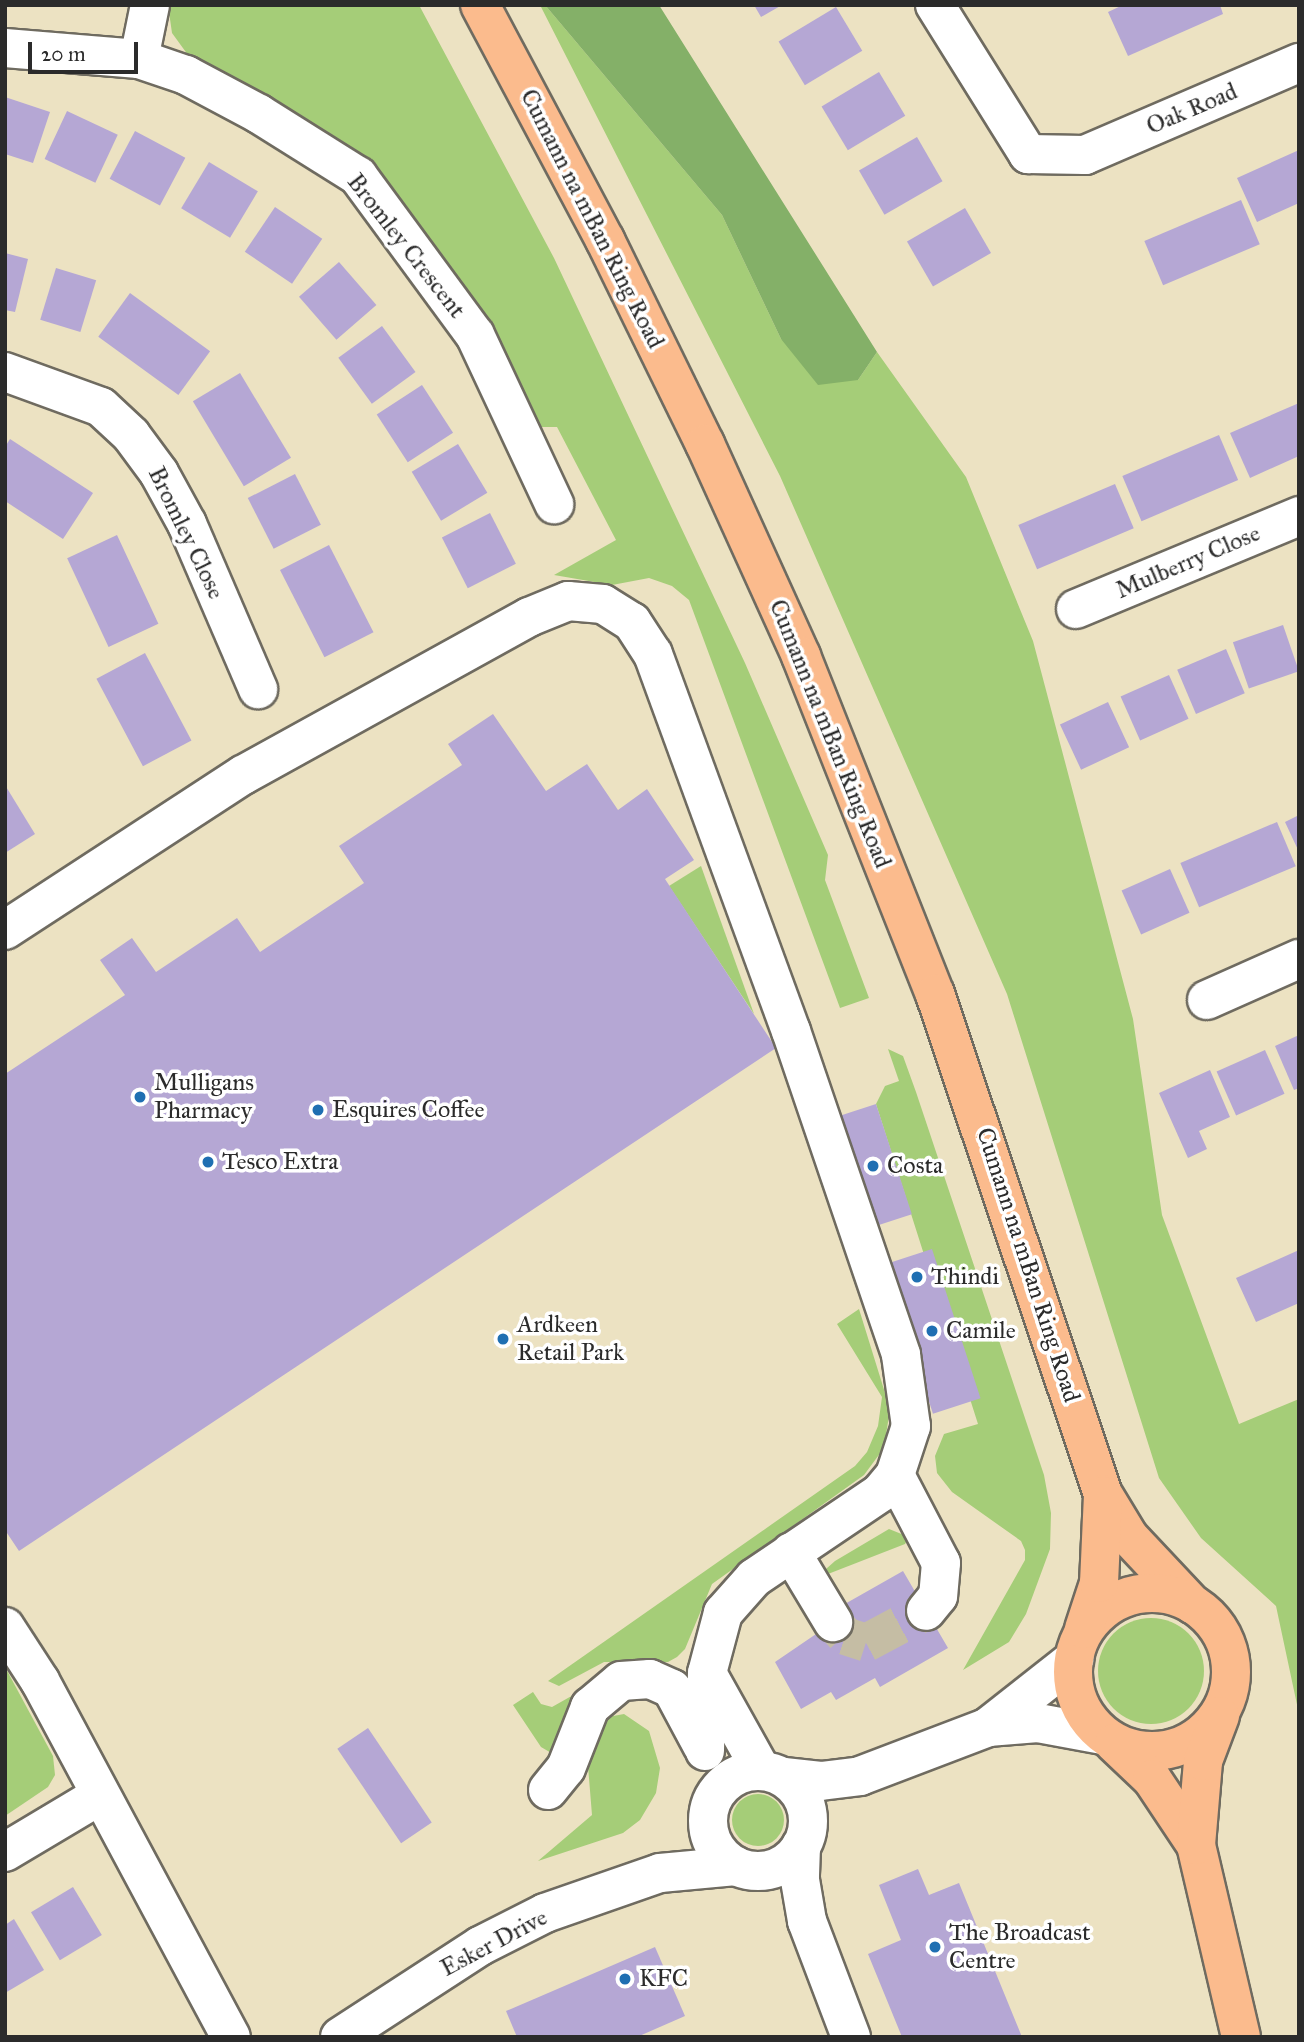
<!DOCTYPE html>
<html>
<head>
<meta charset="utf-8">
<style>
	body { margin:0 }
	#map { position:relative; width:1304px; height:2042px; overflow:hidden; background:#ece2c2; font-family:"IM FELL Great Primer",serif }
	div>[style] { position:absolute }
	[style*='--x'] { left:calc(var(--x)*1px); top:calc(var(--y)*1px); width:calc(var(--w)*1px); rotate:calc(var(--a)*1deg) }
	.green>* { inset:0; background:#a5cd78 }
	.round { border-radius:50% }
	.forest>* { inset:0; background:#84b068 }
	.building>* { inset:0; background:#b5a7d4; transform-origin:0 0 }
	.minor-tunnel>* { height:38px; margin-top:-19px; transform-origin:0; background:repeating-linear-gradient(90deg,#c5bda4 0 38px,transparent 0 57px) }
	.roads { filter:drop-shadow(2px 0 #6f6b60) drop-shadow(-2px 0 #6f6b60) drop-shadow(0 2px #6f6b60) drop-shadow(0 -2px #6f6b60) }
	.minor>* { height:38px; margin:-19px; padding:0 19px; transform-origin:19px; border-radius:19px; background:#fff }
	.minor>.ring { margin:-19px; padding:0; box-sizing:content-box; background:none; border:38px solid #fff; border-radius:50% }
	.major>* { height:38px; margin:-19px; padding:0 19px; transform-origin:19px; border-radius:19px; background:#fbbb8d }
	.major>.ring { margin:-19px; padding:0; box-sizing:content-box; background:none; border:38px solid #fbbb8d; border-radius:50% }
	.dots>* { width:19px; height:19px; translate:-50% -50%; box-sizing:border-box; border:4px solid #fff; border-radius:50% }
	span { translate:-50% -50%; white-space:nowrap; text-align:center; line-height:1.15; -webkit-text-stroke:7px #fff; paint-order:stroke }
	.street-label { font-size:24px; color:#2b2b2b }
	.poi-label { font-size:24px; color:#2b2b2b }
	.left { translate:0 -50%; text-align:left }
	.frame { position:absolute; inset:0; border:7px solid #2b2b2b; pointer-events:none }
	.scale { position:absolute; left:28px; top:42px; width:110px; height:32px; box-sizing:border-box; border:4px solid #2b2b2b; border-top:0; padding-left:9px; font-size:21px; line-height:24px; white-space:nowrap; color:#2b2b2b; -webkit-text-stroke:5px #fff; paint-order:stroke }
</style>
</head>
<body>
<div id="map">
	<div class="green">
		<div style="clip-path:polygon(168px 5px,419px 5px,554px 258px,745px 663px,828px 855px,825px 880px,869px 998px,840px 1008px,689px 600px,672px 586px,649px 578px,612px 585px,554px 575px,616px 540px,557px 427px,536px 427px,386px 182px,359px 153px,188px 55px,172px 33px)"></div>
		<div style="clip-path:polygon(540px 5px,545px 5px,722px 215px,781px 339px,858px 380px,877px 352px,966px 477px,1033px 641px,1133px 1019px,1162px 1215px,1239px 1424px,1299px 1399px,1299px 1714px,1276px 1606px,1201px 1538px,1159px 1478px,1007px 994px,780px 476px)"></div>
		<div style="clip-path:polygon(701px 866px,754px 1014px,669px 886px)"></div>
		<div style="clip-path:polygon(888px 1049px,903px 1056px,916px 1092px,1044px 1475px,1051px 1513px,1050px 1549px,1026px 1614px,1009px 1642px,963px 1670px,1025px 1560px,1025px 1550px,1021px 1541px,952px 1492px,937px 1473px,935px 1456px,944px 1434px,978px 1424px,876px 1104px,885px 1086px,899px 1081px)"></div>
		<div style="clip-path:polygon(859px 1309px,890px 1409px,884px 1448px,864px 1475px,712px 1584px,685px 1649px,677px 1657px,668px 1662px,604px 1662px,559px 1686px,548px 1681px,855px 1466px,867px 1452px,878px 1426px,882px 1397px,837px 1324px)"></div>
		<div style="clip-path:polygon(889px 1529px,909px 1537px,905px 1544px,828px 1574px,826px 1569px,835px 1561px)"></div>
		<div class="round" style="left:1098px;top:1618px;width:106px;height:106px"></div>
		<div style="clip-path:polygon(5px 1667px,53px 1756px,55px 1775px,48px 1787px,5px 1816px)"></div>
		<div style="clip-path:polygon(591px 1685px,553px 1754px,541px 1747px,513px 1705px,533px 1692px,541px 1704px,552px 1707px)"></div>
		<div style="clip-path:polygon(624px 1714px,649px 1731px,660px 1768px,656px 1793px,640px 1820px,623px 1833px,538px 1861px,592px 1815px,587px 1754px,597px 1729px,608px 1717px)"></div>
		<div class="round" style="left:732px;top:1794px;width:52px;height:52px"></div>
	</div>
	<div class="forest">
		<div style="clip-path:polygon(545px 5px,659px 5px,877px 352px,858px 380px,818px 385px,781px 339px,722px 215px)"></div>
	</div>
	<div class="building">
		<div style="clip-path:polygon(754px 5px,782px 5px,761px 17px)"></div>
		<div style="clip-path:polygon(1123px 5px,1220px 5px,1223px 14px,1128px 56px,1108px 12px)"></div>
		<div style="left:836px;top:7px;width:51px;height:67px;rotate:59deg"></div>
		<div style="left:879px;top:72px;width:51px;height:67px;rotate:59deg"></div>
		<div style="clip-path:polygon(5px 97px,50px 112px,33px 163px,5px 154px)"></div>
		<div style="left:67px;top:111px;width:56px;height:53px;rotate:25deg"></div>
		<div style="left:135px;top:131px;width:57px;height:54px;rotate:28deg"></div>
		<div style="left:917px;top:137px;width:51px;height:67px;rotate:60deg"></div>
		<div style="clip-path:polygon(1299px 150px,1299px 203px,1257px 222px,1237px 178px)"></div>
		<div style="left:209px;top:162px;width:57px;height:54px;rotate:31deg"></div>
		<div style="left:1241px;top:200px;width:48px;height:105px;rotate:67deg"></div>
		<div style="left:275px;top:207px;width:57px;height:54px;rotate:34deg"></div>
		<div style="left:965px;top:208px;width:52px;height:67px;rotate:60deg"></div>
		<div style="clip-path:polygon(5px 253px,28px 259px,15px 312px,5px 310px)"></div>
		<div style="left:339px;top:262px;width:57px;height:53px;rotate:49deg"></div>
		<div style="left:56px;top:268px;width:42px;height:54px;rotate:17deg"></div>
		<div style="left:130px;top:293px;width:99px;height:54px;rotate:36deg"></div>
		<div style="left:382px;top:326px;width:57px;height:54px;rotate:54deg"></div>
		<div style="left:240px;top:373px;width:99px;height:55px;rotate:59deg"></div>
		<div style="left:422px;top:385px;width:57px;height:54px;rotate:57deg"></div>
		<div style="clip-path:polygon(1299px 403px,1299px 456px,1250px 478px,1230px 433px)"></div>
		<div style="left:1219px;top:435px;width:49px;height:105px;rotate:67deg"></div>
		<div style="clip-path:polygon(10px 439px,93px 493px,63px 539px,5px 501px,5px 447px)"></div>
		<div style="left:458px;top:444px;width:57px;height:54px;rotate:59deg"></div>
		<div style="left:295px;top:474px;width:57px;height:53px;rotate:63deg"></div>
		<div style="left:1115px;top:484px;width:48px;height:105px;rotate:67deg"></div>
		<div style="left:490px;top:513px;width:57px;height:54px;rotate:63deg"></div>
		<div style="left:117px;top:535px;width:98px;height:55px;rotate:65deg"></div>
		<div style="left:329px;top:545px;width:98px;height:55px;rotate:63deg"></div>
		<div style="left:1283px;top:625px;width:49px;height:53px;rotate:71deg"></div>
		<div style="left:1226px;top:649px;width:48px;height:53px;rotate:67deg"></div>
		<div style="left:145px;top:653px;width:99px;height:55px;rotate:62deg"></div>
		<div style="left:1169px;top:675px;width:48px;height:53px;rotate:66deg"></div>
		<div style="left:1108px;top:702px;width:50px;height:53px;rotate:65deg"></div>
		<div style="clip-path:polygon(493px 714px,546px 791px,587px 764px,618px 810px,647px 789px,694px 860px,665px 879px,776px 1048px,19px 1551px,5px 1530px,5px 1074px,125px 995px,100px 960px,132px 938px,156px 972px,237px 918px,260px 952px,364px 883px,339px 846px,462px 765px,448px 744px)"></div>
		<div style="clip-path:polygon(5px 785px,35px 834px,5px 853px)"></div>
		<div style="clip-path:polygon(1299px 815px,1299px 852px,1285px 822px)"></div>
		<div style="left:1277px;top:822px;width:48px;height:105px;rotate:67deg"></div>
		<div style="left:1170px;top:869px;width:48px;height:53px;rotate:66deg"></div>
		<div style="clip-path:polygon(1299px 1035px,1299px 1088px,1294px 1090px,1275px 1046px)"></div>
		<div style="left:1265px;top:1050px;width:48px;height:53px;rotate:66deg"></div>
		<div style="clip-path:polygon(1210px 1070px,1230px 1117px,1199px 1131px,1207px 1149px,1188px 1158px,1159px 1093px)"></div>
		<div style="left:876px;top:1104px;width:116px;height:46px;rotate:72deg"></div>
		<div style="left:932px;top:1249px;width:157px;height:50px;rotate:72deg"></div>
		<div style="clip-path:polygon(1299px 1250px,1299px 1303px,1256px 1322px,1236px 1278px)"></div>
		<div style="clip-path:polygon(903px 1571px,948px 1648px,880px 1687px,875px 1678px,836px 1700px,831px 1692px,801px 1709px,775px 1662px,841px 1617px,836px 1609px)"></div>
		<div style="left:368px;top:1728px;width:114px;height:37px;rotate:56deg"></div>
		<div style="clip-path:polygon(918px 1869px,929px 1895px,959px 1883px,1022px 2037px,902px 2037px,868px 1954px,901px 1940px,879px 1885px)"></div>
		<div style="left:73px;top:1887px;width:56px;height:49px;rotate:59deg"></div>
		<div style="clip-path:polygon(14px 1919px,44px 1970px,5px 1993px,5px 1925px)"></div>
		<div style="clip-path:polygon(655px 1947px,685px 2016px,637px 2037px,517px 2037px,506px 2011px)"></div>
	</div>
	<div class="minor-tunnel">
		<div style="--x:833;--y:1622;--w:18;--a:49"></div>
		<div style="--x:845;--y:1636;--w:22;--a:18"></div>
		<div style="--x:866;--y:1643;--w:68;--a:-28.1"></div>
	</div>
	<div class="roads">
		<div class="minor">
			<div style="--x:935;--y:5;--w:176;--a:58"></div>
			<div style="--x:1028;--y:154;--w:57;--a:1"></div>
			<div style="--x:1085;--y:155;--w:233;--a:-23.3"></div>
			<div style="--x:5;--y:48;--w:134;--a:4.7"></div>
			<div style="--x:139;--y:59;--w:50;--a:18.8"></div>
			<div style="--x:186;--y:75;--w:83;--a:28.1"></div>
			<div style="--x:259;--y:114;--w:117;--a:32.1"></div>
			<div style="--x:358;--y:176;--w:197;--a:53.7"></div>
			<div style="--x:475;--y:335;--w:187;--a:64.9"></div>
			<div style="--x:139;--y:59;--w:55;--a:-78.5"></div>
			<div style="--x:5;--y:372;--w:102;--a:20"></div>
			<div style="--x:101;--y:407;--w:41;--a:43"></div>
			<div style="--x:131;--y:435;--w:47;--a:53.6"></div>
			<div style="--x:159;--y:473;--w:58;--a:61.2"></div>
			<div style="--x:187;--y:524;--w:180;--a:66.7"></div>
			<div style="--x:1076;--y:609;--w:242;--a:-22.6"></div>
			<div style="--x:5;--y:930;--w:284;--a:-33.1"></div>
			<div style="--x:243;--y:775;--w:327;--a:-28.9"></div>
			<div style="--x:529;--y:617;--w:42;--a:-22.3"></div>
			<div style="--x:568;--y:601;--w:35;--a:5"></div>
			<div style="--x:603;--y:604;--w:34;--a:32"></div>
			<div style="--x:632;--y:622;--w:38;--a:57"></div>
			<div style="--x:653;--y:654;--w:401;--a:69.9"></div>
			<div style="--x:791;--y:1031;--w:342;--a:71.2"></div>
			<div style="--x:901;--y:1355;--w:72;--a:82"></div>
			<div style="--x:911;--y:1426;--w:52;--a:108.1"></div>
			<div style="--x:895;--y:1475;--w:23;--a:130"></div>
			<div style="--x:880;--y:1493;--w:152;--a:146"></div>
			<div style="--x:754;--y:1578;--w:47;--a:131.5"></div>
			<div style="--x:723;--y:1613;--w:62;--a:104.9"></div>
			<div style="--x:707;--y:1673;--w:78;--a:91.5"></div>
			<div style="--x:1207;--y:1000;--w:101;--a:-24"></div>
			<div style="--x:895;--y:1475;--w:99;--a:62.4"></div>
			<div style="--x:941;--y:1563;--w:33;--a:95"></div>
			<div style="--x:938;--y:1596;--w:19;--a:129"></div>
			<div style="--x:791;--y:1552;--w:82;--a:59"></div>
			<div style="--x:5;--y:1627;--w:64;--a:57.1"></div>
			<div style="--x:40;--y:1681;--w:404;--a:61.8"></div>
			<div style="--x:708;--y:1675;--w:109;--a:60.8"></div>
			<div style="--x:988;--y:1727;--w:110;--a:-38.3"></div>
			<div class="ring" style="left:708px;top:1771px;width:62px;height:62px"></div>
			<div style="--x:784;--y:1777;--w:37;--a:6"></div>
			<div style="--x:821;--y:1781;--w:39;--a:-7"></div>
			<div style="--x:860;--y:1776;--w:137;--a:-20.9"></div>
			<div style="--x:988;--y:1727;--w:50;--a:-4.6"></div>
			<div style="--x:1038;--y:1723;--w:66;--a:10.5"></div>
			<div style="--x:548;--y:1790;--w:28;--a:-51"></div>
			<div style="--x:566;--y:1768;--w:66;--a:-68.5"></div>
			<div style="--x:590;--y:1707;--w:40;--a:-40"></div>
			<div style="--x:621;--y:1681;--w:29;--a:-4"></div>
			<div style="--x:650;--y:1679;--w:24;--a:24"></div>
			<div style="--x:672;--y:1689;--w:64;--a:61.8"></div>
			<div style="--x:801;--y:1846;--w:34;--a:92"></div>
			<div style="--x:800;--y:1880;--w:42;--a:80.3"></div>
			<div style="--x:807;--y:1921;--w:124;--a:69.2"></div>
			<div style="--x:5;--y:1852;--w:109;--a:-30.8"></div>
			<div style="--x:340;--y:2037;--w:167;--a:-33"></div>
			<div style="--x:480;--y:1946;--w:73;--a:-26.9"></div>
			<div style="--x:545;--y:1913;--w:122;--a:-19.2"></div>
			<div style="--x:660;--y:1873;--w:76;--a:-5.3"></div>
		</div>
		<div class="major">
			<div style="--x:480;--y:5;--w:266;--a:62"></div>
			<div style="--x:605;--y:240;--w:227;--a:63.9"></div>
			<div style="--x:705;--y:444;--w:233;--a:65.6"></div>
			<div style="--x:801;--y:656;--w:364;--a:68.4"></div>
			<div style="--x:935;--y:994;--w:527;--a:71.43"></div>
			<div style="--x:1103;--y:1494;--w:50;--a:58.8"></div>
			<div style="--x:1129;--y:1537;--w:92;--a:46.8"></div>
			<div class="ring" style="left:1073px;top:1593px;width:120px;height:120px"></div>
			<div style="--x:1084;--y:1629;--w:48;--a:-71.9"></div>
			<div style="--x:1099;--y:1583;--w:87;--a:-87.4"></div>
			<div style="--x:1114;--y:1743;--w:52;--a:43.5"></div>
			<div style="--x:1152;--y:1779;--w:79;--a:56.3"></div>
			<div style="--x:1196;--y:1845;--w:197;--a:76.8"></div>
			<div style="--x:1196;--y:1845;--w:84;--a:-85.2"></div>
			<div style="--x:1203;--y:1761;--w:48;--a:-69.3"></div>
		</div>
	</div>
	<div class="dots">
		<div style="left:140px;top:1097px;background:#1f6fb2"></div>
		<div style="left:318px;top:1110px;background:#1f6fb2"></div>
		<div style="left:208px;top:1162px;background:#1f6fb2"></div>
		<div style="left:873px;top:1166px;background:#1f6fb2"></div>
		<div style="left:917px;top:1277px;background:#1f6fb2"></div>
		<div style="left:932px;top:1331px;background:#1f6fb2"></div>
		<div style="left:503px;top:1339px;background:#1f6fb2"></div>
		<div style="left:935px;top:1947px;background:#1f6fb2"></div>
		<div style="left:625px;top:1979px;background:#1f6fb2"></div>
	</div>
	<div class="street-label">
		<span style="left:1192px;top:109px;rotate:-23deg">Oak Road</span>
		<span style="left:592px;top:219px;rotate:63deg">Cumann na mBan Ring Road</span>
		<span style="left:406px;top:246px;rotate:52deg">Bromley Crescent</span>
		<span style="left:186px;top:533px;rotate:64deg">Bromley Close</span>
		<span style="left:1188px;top:562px;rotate:-23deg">Mulberry Close</span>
		<span style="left:830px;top:734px;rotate:68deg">Cumann na mBan Ring Road</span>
		<span style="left:1028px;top:1265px;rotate:72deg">Cumann na mBan Ring Road</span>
		<span style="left:494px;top:1943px;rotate:-28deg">Esker Drive</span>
	</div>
	<div class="poi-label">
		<span class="left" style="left:154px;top:1097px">Mulligans<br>Pharmacy</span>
		<span class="left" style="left:332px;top:1110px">Esquires Coffee</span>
		<span class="left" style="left:222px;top:1162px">Tesco Extra</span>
		<span class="left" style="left:887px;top:1166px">Costa</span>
		<span class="left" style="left:931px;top:1277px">Thindi</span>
		<span class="left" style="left:517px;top:1339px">Ardkeen<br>Retail Park</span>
		<span class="left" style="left:946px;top:1331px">Camile</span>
		<span class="left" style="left:949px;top:1947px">The Broadcast<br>Centre</span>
		<span class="left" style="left:639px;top:1979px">KFC</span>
	</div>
	<div class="frame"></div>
	<div class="scale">20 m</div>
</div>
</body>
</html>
